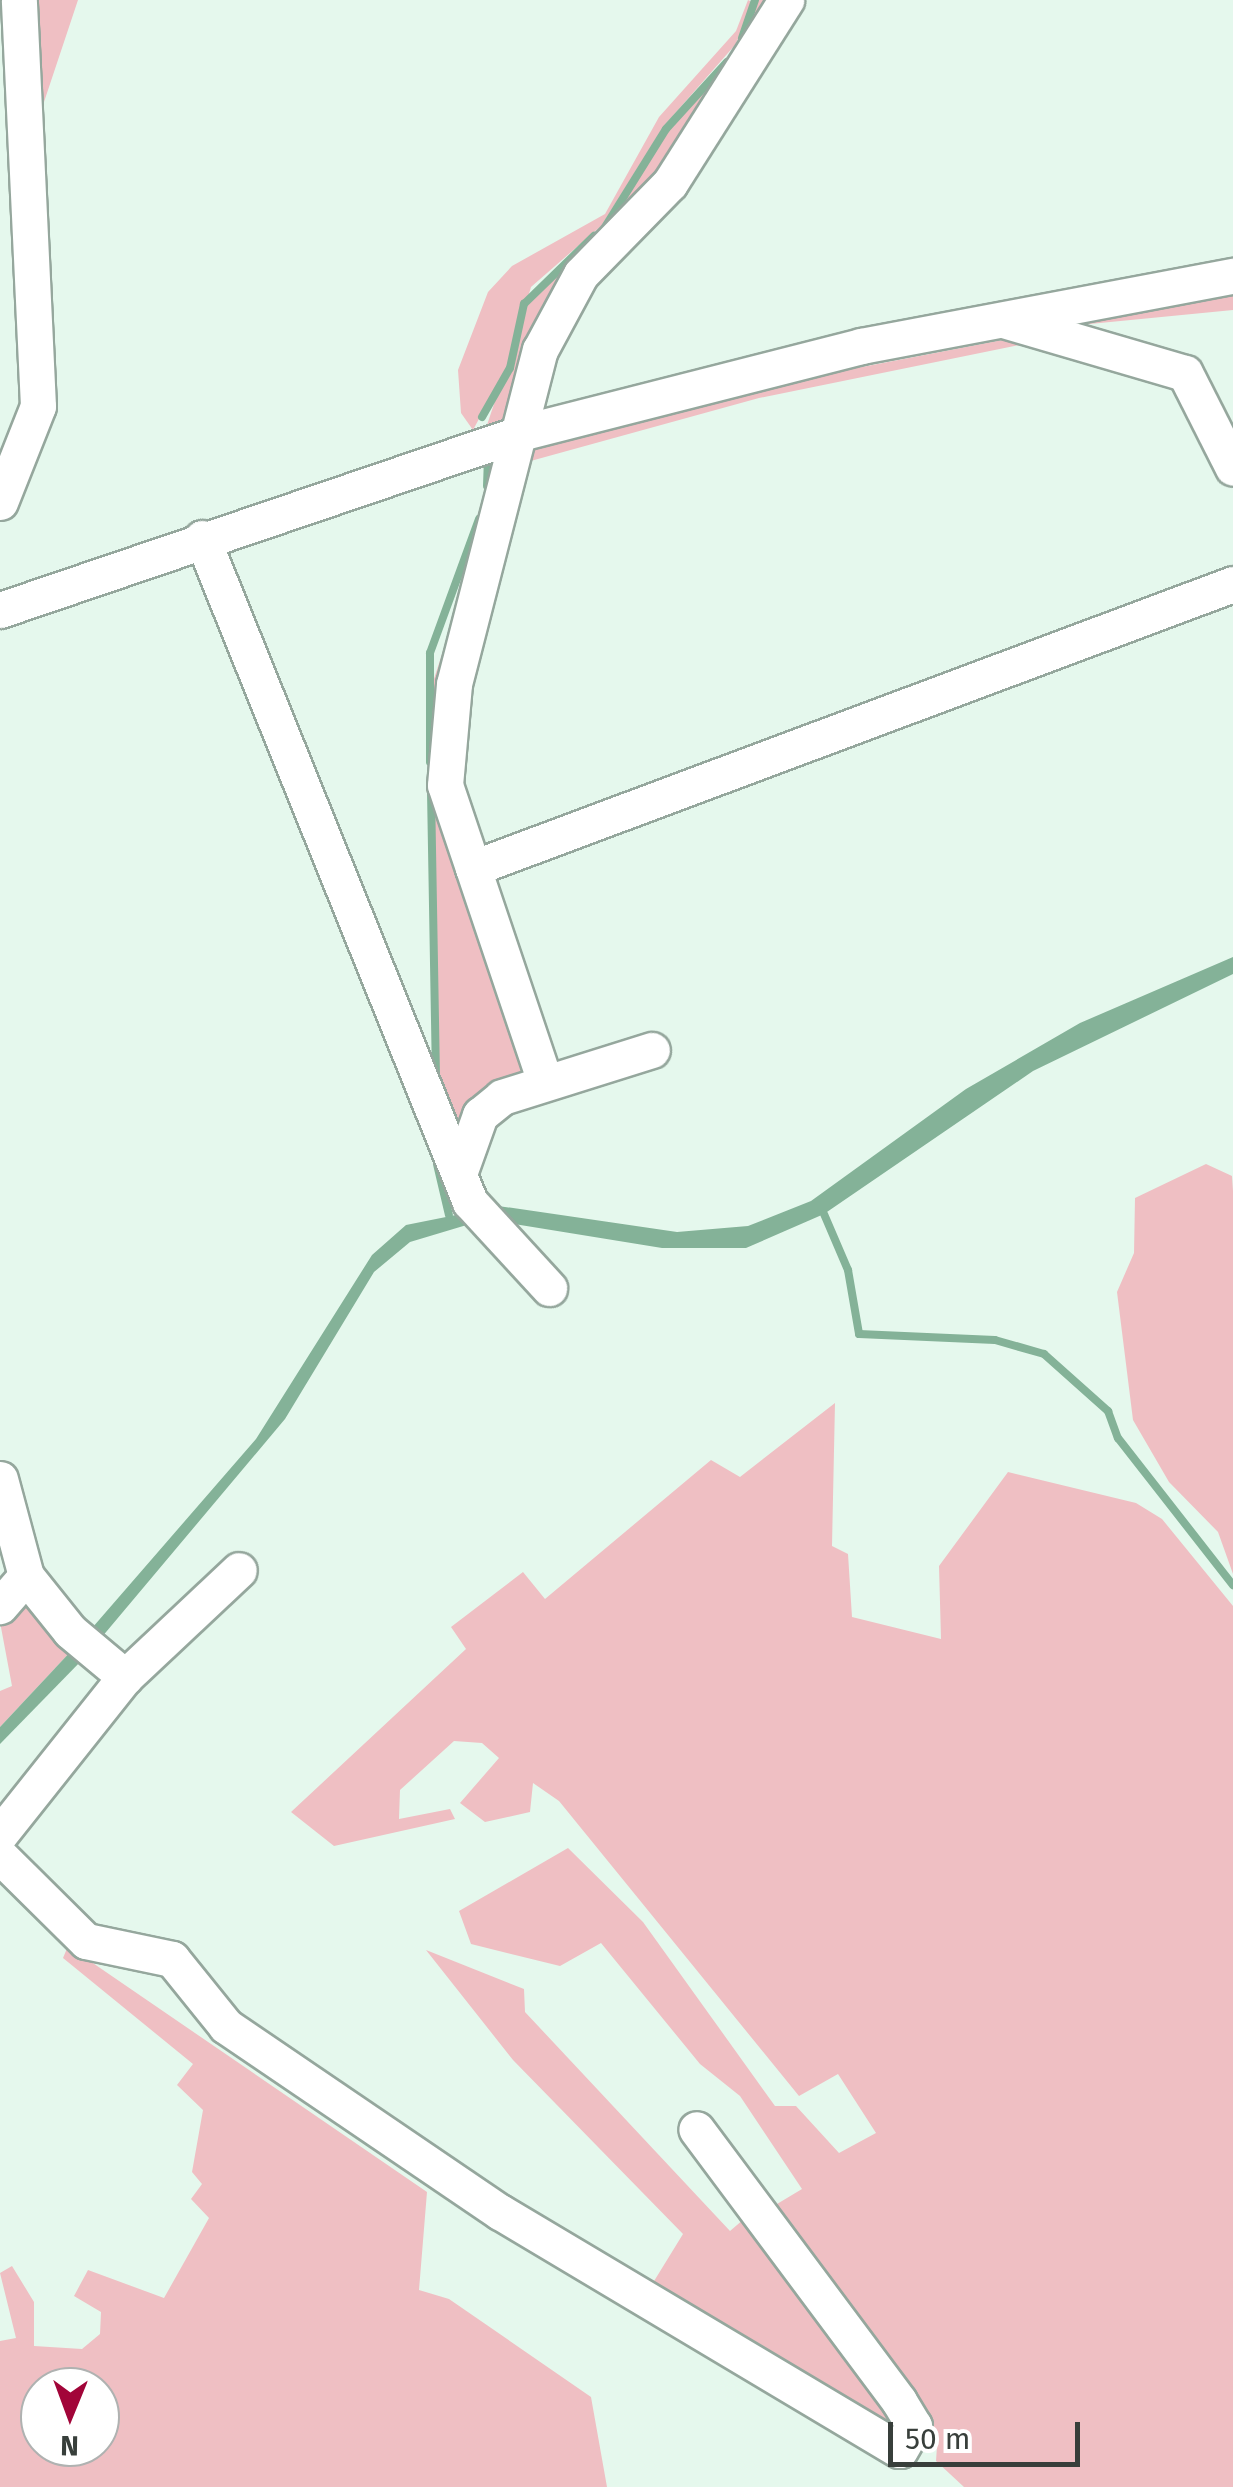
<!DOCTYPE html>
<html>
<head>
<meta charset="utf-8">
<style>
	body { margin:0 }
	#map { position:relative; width:1233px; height:2487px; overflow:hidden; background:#e5f8ed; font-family:"Fira Sans",sans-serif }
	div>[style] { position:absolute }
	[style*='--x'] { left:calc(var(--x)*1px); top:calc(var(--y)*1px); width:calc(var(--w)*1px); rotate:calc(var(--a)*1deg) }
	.green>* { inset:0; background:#efbfc3 }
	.water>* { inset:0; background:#84b298 }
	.stream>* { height:8px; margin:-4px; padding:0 4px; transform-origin:4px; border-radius:4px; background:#84b298 }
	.roads { filter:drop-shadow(2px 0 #95a79d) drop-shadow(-2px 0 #95a79d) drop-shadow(0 2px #95a79d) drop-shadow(0 -2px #95a79d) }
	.minor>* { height:35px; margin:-17.5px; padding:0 17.5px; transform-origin:17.5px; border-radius:17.5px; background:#fff }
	span { translate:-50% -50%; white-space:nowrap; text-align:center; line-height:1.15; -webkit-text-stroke:10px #fff; paint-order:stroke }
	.north { position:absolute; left:20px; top:2367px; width:100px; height:100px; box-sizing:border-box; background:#fff; border:2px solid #afb2b1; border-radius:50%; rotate:181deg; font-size:28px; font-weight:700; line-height:40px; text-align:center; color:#383f3b }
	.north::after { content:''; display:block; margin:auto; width:35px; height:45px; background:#a20539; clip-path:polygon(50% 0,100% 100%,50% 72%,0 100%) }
	.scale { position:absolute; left:888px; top:2422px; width:192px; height:45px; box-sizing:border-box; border:5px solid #383f3b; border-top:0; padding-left:12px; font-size:30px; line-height:35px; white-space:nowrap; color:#383f3b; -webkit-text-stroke:8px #fff; paint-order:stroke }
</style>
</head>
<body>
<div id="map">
	<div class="green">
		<div style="clip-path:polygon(32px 0,78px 0,39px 117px)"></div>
		<div style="clip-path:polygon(748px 0,752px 2px,747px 20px,735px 45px,663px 127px,602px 225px,531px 287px,507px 367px,473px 430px,461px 413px,458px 370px,488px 292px,512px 266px,605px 214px,659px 117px,736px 31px)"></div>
		<div style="clip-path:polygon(758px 0,776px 0,648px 190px,517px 417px,487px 425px,527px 305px,607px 229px,668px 130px,725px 70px)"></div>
		<div style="clip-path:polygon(1233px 288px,1233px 310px,1059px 327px,1055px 320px)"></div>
		<div style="clip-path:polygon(1018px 337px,1034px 342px,759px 398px,527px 462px,526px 453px,581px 434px,753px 388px)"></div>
		<div style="clip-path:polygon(484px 524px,440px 722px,526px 1073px,458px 1140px,436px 1097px,433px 682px)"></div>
		<div style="clip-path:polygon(1206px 1164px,1232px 1176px,1233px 1191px,1233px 1574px,1218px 1532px,1169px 1482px,1133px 1420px,1117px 1292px,1134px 1253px,1135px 1198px)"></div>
		<div style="clip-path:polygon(835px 1403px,832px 1546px,848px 1554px,852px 1617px,941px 1639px,939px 1566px,1008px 1472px,1136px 1503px,1162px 1519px,1233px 1606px,1233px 2487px,964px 2487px,936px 2461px,938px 2432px,767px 2210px,802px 2189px,740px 2096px,700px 2064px,601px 1943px,560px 1966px,471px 1944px,459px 1911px,568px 1848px,643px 1922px,775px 2106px,796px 2106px,839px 2153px,876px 2133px,838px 2074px,799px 2096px,559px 1801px,533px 1783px,530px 1812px,485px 1822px,460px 1803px,499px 1758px,482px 1743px,454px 1741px,400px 1790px,399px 1819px,450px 1809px,455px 1819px,334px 1846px,291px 1812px,466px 1649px,451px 1627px,523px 1572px,545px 1599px,711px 1460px,740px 1477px)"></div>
		<div style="clip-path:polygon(28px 1603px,73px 1649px,0 1727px,0 1691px,12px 1686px,0 1622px)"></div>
		<div style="clip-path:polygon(evenodd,68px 1946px,427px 2192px,419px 2290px,449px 2299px,591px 2397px,607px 2487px,0 2487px,0 2341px,16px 2338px,0 2273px,12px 2266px,34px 2302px,34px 2346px,82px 2349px,100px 2334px,101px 2312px,74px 2296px,88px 2270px,164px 2298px,209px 2218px,191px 2199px,202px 2184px,192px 2172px,203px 2110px,177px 2085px,193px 2064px,63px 1958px,68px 1946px,40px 2387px,100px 2387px,100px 2447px,40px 2447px,40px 2387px)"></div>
		<div style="clip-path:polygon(426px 1950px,524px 1989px,525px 2012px,730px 2231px,751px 2213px,896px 2409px,894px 2433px,651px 2286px,683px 2234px,513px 2060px)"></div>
	</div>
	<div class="water">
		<div style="clip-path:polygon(1233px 957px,1233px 974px,1033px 1071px,824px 1214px,746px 1248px,662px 1248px,490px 1220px,478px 1203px,677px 1232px,748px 1226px,811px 1201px,966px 1089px,1080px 1023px)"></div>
		<div style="clip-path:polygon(466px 1213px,470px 1224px,410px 1242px,374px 1272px,285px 1419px,96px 1644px,86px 1635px,256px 1439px,372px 1255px,406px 1225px)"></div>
		<div style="clip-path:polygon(73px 1649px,83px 1659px,0 1744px,0 1727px)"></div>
	</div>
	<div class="stream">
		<div style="--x:742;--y:38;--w:40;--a:-71.1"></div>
		<div style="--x:605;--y:227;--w:115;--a:-58.1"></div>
		<div style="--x:666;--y:129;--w:91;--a:-47.7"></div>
		<div style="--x:482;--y:417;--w:56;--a:-60.3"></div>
		<div style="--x:510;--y:368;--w:66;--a:-77.7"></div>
		<div style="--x:524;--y:304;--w:98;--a:-44.2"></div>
		<div style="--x:487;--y:486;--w:30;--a:-88"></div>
		<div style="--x:430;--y:762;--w:109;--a:-90"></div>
		<div style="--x:430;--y:653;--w:143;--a:-69.9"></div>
		<div style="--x:431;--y:791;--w:286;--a:89"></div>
		<div style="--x:437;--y:1164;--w:52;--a:76.8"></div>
		<div style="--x:824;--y:1214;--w:61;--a:66.8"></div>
		<div style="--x:848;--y:1270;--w:65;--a:80.2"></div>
		<div style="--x:859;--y:1334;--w:136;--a:2.5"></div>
		<div style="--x:995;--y:1340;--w:51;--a:15.9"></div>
		<div style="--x:1044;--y:1354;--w:86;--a:41.7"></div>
		<div style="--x:1108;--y:1411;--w:29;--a:70"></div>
		<div style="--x:1118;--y:1438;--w:187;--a:52"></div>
	</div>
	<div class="roads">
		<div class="minor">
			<div style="--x:1007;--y:321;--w:185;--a:16.3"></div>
			<div style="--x:1185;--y:373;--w:106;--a:63.2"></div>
			<div style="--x:0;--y:502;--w:103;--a:-68.4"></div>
			<div style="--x:38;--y:406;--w:406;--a:-92.7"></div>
			<div style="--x:202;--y:538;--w:716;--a:68.02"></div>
			<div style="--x:470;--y:1202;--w:117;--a:47.4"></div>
			<div style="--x:0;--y:610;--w:553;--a:-18.76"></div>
			<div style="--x:524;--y:432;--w:348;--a:-14.3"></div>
			<div style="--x:861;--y:346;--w:379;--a:-10.7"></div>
			<div style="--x:473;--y:868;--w:811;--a:-20.49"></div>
			<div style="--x:545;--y:1082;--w:313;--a:-108.6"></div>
			<div style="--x:445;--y:785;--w:101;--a:-84.9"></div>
			<div style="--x:454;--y:684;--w:345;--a:-75.6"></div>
			<div style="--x:540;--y:350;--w:86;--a:-61.7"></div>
			<div style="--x:581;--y:274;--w:127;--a:-45.6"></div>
			<div style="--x:670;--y:183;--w:217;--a:-57.6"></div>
			<div style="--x:459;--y:1174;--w:63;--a:-70.4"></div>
			<div style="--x:480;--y:1115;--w:28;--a:-39"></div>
			<div style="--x:502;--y:1097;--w:157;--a:-17.4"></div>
			<div style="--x:0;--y:1479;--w:100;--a:75"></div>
			<div style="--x:26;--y:1576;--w:40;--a:131"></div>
			<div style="--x:26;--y:1576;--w:70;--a:51.3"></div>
			<div style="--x:70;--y:1631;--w:72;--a:39.9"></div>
			<div style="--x:0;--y:1834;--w:201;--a:-51.5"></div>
			<div style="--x:125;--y:1677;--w:156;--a:-43.2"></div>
			<div style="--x:0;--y:1856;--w:121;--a:44.7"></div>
			<div style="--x:86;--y:1941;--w:88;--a:11.8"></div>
			<div style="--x:172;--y:1959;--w:86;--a:51.1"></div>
			<div style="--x:226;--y:2026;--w:331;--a:34.2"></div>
			<div style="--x:500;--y:2212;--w:465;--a:30.8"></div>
			<div style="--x:900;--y:2450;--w:28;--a:-60"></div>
			<div style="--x:914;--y:2426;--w:29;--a:-121"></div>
			<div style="--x:899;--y:2401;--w:339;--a:-126.7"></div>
		</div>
	</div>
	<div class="north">N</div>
	<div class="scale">50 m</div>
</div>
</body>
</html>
